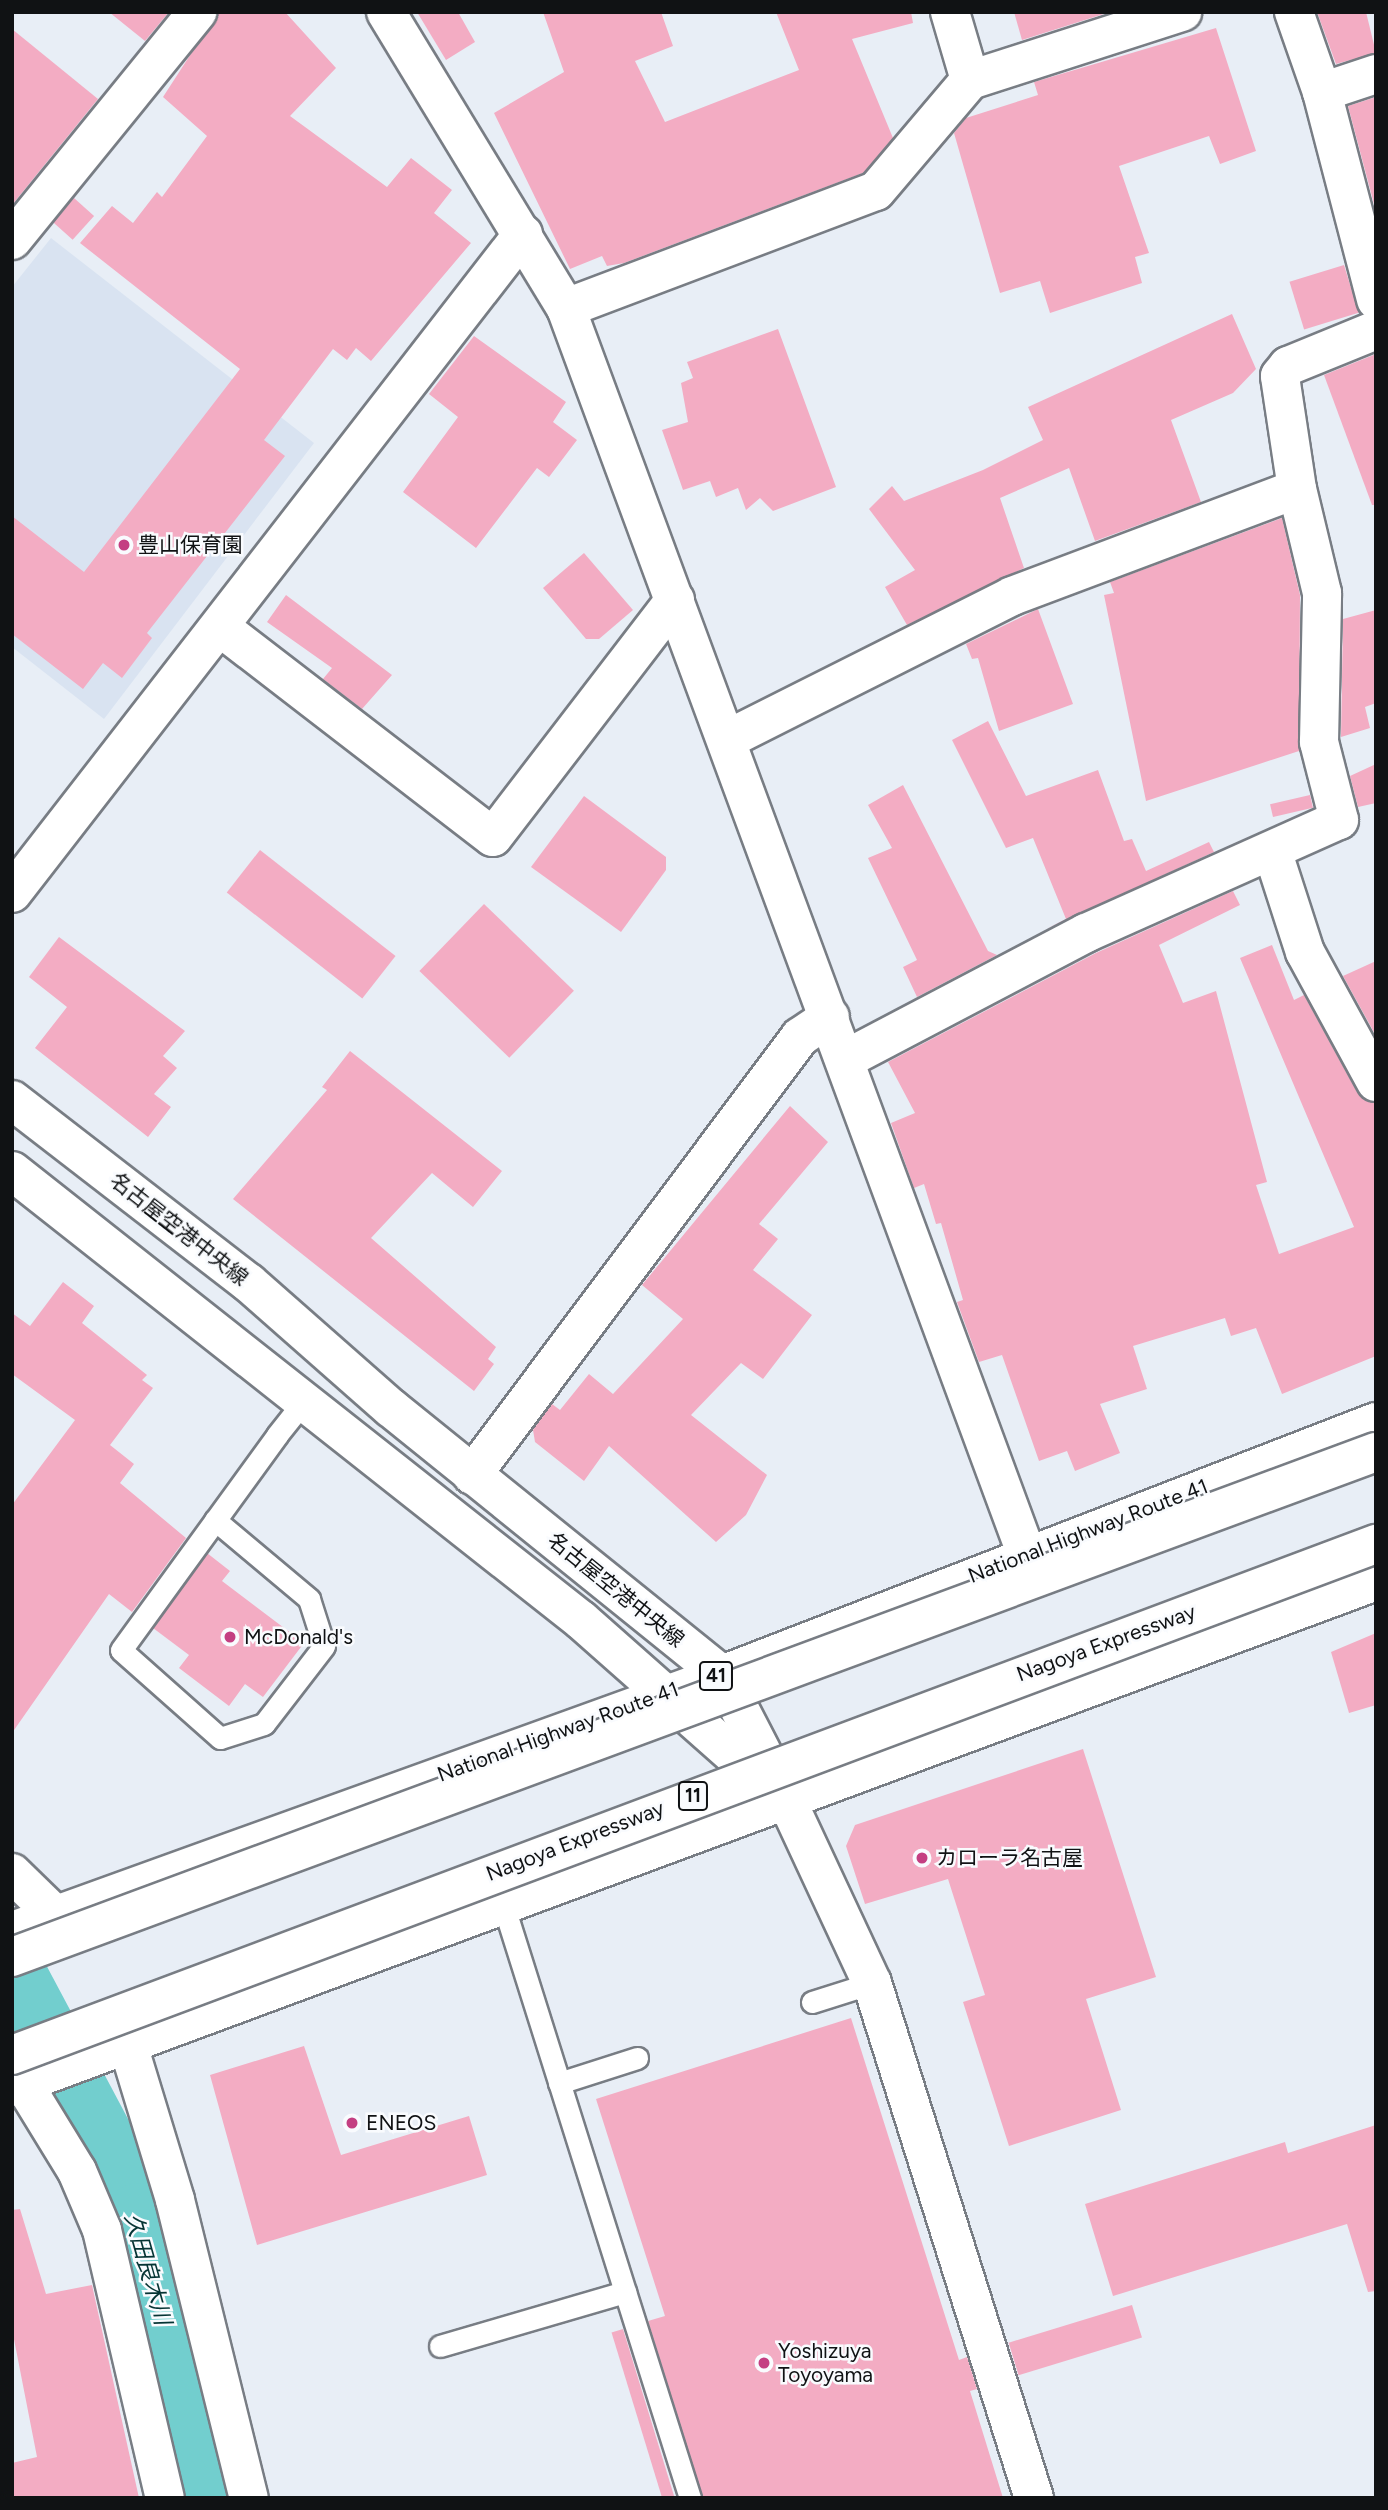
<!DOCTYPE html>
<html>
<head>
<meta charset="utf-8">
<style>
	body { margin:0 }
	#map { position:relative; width:1388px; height:2510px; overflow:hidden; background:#e8eef6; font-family:Figtree,"Noto Sans JP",sans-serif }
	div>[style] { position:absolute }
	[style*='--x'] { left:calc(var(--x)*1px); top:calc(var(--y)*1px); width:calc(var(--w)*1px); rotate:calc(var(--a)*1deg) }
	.built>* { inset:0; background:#d9e3f1 }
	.river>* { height:75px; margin:-37.5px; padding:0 37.5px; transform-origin:37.5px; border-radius:37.5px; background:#72cece }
	.building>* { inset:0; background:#f3acc3; transform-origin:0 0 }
	.roads { filter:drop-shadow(2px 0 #787d84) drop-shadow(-2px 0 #787d84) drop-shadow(0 2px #787d84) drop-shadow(0 -2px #787d84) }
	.lane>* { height:21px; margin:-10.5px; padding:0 10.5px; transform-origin:10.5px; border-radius:10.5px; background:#fff }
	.street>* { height:38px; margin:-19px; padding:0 19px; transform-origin:19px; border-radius:19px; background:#fff }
	.secondary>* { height:38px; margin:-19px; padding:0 19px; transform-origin:19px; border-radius:19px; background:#fff }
	.highway>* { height:38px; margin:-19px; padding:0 19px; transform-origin:19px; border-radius:19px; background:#fff }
	.bridges { filter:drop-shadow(2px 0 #787d84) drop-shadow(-2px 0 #787d84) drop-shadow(0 2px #787d84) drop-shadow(0 -2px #787d84) }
	.highway-bridge>* { height:38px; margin:-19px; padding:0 19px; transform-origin:19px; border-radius:19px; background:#fff }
	.dots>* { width:19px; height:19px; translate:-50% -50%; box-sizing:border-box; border:4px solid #f9fbfe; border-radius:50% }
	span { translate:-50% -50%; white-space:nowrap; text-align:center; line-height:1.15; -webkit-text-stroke:5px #f9fbfe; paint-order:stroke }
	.shield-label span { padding:2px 5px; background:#f9fbfe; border:2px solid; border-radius:5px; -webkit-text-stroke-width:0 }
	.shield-label { font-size:19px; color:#101214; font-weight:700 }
	.poi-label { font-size:21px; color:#101214 }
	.left { translate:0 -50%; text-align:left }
	.street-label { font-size:21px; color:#101214 }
	.water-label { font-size:23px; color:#053434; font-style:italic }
	.frame { position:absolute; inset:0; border:14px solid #101214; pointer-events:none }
</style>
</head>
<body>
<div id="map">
	<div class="built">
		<div style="clip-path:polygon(51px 238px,314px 443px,104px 719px,12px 647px,12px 287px)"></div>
	</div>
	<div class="river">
		<div style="--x:12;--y:1981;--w:271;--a:62"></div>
		<div style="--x:139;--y:2220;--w:286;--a:76.3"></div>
	</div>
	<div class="building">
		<div style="clip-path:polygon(109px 12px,169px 12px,145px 41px)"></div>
		<div style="clip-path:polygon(218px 12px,285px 12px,336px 68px,290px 116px,387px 187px,411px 158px,452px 190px,434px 213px,471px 243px,371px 361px,356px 348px,347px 360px,333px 349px,264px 440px,285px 456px,147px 633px,152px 638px,122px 678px,103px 663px,83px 689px,12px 634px,12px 516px,84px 572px,240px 369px,80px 243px,112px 206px,133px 223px,157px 192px,162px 197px,207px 136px,163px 97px)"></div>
		<div style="clip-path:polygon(417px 12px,458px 12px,475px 42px,446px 60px)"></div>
		<div style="clip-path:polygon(543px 12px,661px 12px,673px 46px,635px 61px,665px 122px,799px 70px,776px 12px,911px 12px,913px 23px,852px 39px,893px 138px,863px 173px,624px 263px,607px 266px,602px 256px,570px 269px,494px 113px,564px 72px)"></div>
		<div style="clip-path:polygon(1014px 12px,1110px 12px,1022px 40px)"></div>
		<div style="clip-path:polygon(1317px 12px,1366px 12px,1376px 53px,1336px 64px)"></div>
		<div style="clip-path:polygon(1216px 28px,1256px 151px,1220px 164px,1209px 136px,1119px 166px,1149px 253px,1135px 257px,1142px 283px,1050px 313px,1040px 281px,1000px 293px,954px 133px,966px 118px,1038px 95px,1034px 82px)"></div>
		<div style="clip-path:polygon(12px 29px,98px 99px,12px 205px)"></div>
		<div style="clip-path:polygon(1376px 97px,1376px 203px,1374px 204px,1348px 106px)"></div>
		<div style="left:74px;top:198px;width:27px;height:32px;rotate:42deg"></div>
		<div style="left:1344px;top:265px;width:50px;height:57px;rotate:73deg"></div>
		<div style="clip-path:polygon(1232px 314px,1256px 369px,1233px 393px,1171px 420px,1201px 502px,1095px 541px,1069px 468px,1000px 498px,1024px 568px,907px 625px,885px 587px,915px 570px,869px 509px,892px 486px,904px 501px,983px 470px,1043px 440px,1028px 407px)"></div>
		<div style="clip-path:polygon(778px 329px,836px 487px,773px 511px,760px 498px,746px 510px,738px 488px,716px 497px,710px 481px,683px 490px,662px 430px,688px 422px,681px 383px,693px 378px,687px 362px)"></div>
		<div style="clip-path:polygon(474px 336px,566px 402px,553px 422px,577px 440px,549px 477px,537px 468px,476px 548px,403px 492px,458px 417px,429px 394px)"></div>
		<div style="clip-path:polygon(1376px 354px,1376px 505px,1372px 505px,1324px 375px)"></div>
		<div style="clip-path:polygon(1282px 518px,1300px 595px,1299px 751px,1146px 801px,1104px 595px,1114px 593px,1110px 582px)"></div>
		<div style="clip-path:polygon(584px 553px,633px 610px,599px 639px,586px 639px,543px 588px)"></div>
		<div style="clip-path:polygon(286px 595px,392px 675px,362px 709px,323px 679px,332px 668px,267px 622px)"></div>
		<div style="clip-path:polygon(1038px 609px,1073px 704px,999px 731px,978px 658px,972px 659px,966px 644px)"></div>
		<div style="clip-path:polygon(1376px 610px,1376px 703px,1365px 707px,1370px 728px,1341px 737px,1343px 619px)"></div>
		<div style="clip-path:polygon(988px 721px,1026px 796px,1098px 770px,1124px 841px,1132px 839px,1146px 871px,1209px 842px,1214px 852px,1046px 929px,1066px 919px,1033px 838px,1006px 848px,952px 740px)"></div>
		<div style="clip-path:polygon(1376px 764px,1376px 803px,1358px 807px,1350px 776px)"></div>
		<div style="clip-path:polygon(903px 785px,988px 951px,997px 955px,917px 997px,903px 967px,917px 960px,868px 858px,892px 848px,868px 805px)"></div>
		<div style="left:1310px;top:795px;width:13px;height:41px;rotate:77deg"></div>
		<div style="clip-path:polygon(584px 796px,666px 857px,666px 870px,621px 932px,531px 867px)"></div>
		<div style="left:260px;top:850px;width:172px;height:54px;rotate:38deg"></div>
		<div style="clip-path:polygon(1233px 891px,1240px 905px,1159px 945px,1183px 1003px,1216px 991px,1267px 1182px,1256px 1185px,1279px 1254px,1354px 1227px,1240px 958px,1272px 945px,1294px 1000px,1304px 995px,1357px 1092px,1376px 1104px,1376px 1356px,1282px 1394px,1256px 1328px,1231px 1336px,1225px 1318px,1133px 1346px,1147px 1389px,1100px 1404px,1120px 1453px,1075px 1471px,1067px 1451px,1039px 1461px,1002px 1355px,979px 1362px,957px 1302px,963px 1300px,941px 1223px,936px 1224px,924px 1184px,914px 1188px,891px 1123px,915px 1113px,888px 1062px,1096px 953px)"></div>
		<div style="left:484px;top:904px;width:125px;height:93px;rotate:44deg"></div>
		<div style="clip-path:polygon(59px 937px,185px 1031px,163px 1056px,177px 1068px,154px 1094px,171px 1107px,148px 1137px,35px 1048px,67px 1007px,29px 977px)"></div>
		<div style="clip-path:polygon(1376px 961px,1376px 1036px,1343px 976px)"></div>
		<div style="clip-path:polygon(350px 1051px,502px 1171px,473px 1207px,432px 1173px,371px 1238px,496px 1347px,488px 1359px,494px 1364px,474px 1391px,233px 1199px,327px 1090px,322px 1087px)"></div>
		<div style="clip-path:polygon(790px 1106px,828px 1142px,759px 1224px,778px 1239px,753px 1270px,812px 1315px,763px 1379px,741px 1363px,691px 1415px,767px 1475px,746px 1515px,716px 1542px,609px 1446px,584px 1481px,535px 1442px,533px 1430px,552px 1404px,560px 1410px,589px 1374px,613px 1394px,683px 1319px,642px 1285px)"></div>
		<div style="clip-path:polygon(63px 1282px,94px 1306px,82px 1323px,147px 1375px,142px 1380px,153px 1388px,110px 1445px,134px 1464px,120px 1483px,186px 1538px,132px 1612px,109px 1594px,12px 1733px,12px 1505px,75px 1420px,12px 1374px,12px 1313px,30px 1326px)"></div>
		<div style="clip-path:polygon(207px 1553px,230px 1571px,222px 1581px,304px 1643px,263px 1697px,245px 1684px,229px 1706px,179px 1668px,189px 1655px,153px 1628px)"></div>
		<div style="clip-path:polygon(1376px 1633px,1376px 1705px,1349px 1713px,1331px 1652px)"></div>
		<div style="clip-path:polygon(1083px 1749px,1156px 1977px,1086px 1999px,1121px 2110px,1009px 2146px,963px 2002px,985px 1995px,948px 1879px,865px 1904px,846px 1846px,855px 1825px)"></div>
		<div style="clip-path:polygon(851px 2018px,959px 2360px,967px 2357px,977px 2389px,970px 2391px,1003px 2498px,703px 2498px,648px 2321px,665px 2316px,596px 2099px)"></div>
		<div style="clip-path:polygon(304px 2046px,341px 2155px,469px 2116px,487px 2175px,257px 2245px,210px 2075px)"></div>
		<div style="clip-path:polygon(1376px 2125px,1376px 2291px,1368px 2292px,1347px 2224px,1113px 2296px,1085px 2204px,1285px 2142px,1288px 2153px)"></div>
		<div style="clip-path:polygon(20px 2209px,46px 2294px,92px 2285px,139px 2498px,12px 2498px,12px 2463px,37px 2457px,12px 2329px,12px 2210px)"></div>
		<div style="left:1132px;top:2305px;width:34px;height:129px;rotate:73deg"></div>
		<div style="left:623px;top:2329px;width:177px;height:12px;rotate:73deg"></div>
	</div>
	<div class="roads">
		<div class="lane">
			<div style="--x:215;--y:1520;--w:123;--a:40"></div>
			<div style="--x:309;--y:1599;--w:49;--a:72.3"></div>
			<div style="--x:324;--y:1646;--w:98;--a:127.6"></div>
			<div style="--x:264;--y:1724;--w:46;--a:162.3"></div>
			<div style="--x:220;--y:1738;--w:132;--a:-138.4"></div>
			<div style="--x:121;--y:1650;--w:266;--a:-54"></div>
			<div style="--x:277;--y:1435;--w:43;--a:-51.5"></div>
			<div style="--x:504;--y:1907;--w:620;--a:72.53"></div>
			<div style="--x:812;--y:2002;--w:63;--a:-17.6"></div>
			<div style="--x:559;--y:2083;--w:82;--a:-17.8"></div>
			<div style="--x:440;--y:2346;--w:193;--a:-16.3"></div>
		</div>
		<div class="street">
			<div style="--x:386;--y:12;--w:346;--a:58.7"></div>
			<div style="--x:566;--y:308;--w:1327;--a:69.72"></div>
			<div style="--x:950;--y:12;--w:71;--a:73.6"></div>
			<div style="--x:1294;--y:12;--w:85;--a:70.7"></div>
			<div style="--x:1322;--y:92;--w:215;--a:75.4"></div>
			<div style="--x:1322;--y:92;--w:57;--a:-18.4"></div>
			<div style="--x:12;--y:240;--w:294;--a:-50.9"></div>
			<div style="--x:566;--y:308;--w:331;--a:-20.7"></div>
			<div style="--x:876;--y:191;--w:145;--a:-49.7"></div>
			<div style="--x:970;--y:80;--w:223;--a:-17.8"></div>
			<div style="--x:220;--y:627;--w:344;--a:37.6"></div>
			<div style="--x:493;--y:837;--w:299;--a:-52.5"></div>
			<div style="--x:728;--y:739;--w:318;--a:-26.7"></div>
			<div style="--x:1012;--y:596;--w:304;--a:-20.6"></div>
			<div style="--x:1297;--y:489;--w:114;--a:-98.6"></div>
			<div style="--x:1280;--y:376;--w:13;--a:-51"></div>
			<div style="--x:1288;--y:366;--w:95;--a:-22.2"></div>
			<div style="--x:1273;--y:853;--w:104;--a:72.1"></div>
			<div style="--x:1305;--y:952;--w:148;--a:61.4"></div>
			<div style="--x:12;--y:893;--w:834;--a:-52.21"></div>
			<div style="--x:846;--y:1059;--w:271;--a:-27.7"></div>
			<div style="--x:1086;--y:933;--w:277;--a:-24.1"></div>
			<div style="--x:1339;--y:820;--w:81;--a:-104.4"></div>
			<div style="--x:1319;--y:742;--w:149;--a:-88.8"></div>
			<div style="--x:1322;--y:593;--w:107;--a:-103.5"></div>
			<div style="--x:472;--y:1475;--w:547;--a:-53.17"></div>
			<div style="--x:800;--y:1037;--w:36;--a:-34"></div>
			<div style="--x:788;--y:1803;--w:199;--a:65"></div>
			<div style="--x:872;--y:1983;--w:540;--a:72.54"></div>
			<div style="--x:12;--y:1873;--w:60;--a:44.3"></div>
			<div style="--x:128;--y:2045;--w:162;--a:73.1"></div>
			<div style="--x:175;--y:2200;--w:307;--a:76.1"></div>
			<div style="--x:23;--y:2083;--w:103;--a:58.5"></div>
			<div style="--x:77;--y:2171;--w:64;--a:67"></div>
			<div style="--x:102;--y:2230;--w:275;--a:76.8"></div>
		</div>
		<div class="secondary">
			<div style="--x:12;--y:1100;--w:299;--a:37.7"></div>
			<div style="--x:249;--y:1283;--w:189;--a:41.4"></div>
			<div style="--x:391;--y:1408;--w:425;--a:38.9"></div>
			<div style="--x:722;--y:1675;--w:142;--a:62.7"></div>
			<div style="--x:12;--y:1171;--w:725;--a:38.28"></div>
			<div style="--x:581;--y:1620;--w:254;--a:41.5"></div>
		</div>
		<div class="highway">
			<div style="--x:12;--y:1931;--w:755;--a:-19.83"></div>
			<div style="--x:722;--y:1675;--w:701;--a:-21.15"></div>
			<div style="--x:12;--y:2087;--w:1455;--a:-20.35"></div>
		</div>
	</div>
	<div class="bridges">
		<div class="highway-bridge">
			<div style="--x:12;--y:1957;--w:1454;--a:-20.32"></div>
			<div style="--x:12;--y:2055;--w:1457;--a:-20.54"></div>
		</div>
	</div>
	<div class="dots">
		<div style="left:124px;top:545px;background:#c43f82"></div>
		<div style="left:230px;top:1637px;background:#c43f82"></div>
		<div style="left:922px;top:1858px;background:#c43f82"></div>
		<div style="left:352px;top:2123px;background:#c43f82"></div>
		<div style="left:764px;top:2363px;background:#c43f82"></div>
	</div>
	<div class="shield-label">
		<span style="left:716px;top:1676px">41</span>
		<span style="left:693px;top:1796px">11</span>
	</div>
	<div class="poi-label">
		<span class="left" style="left:138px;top:545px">豊山保育園</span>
		<span class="left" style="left:244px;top:1637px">McDonald's</span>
		<span class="left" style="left:936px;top:1858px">カローラ名古屋</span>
		<span class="left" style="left:366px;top:2123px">ENEOS</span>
		<span class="left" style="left:778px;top:2363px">Yoshizuya<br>Toyoyama</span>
	</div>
	<div class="street-label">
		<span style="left:179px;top:1229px;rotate:38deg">名古屋空港中央線</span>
		<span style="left:1088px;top:1531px;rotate:-21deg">National Highway Route 41</span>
		<span style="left:616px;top:1590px;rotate:39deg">名古屋空港中央線</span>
		<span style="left:1106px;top:1643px;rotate:-20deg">Nagoya Expressway</span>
		<span style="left:558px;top:1732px;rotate:-20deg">National Highway Route 41</span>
		<span style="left:575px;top:1841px;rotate:-21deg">Nagoya Expressway</span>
	</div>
	<div class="water-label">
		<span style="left:148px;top:2269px;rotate:74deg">久田良木川</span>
	</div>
	<div class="frame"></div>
</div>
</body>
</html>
